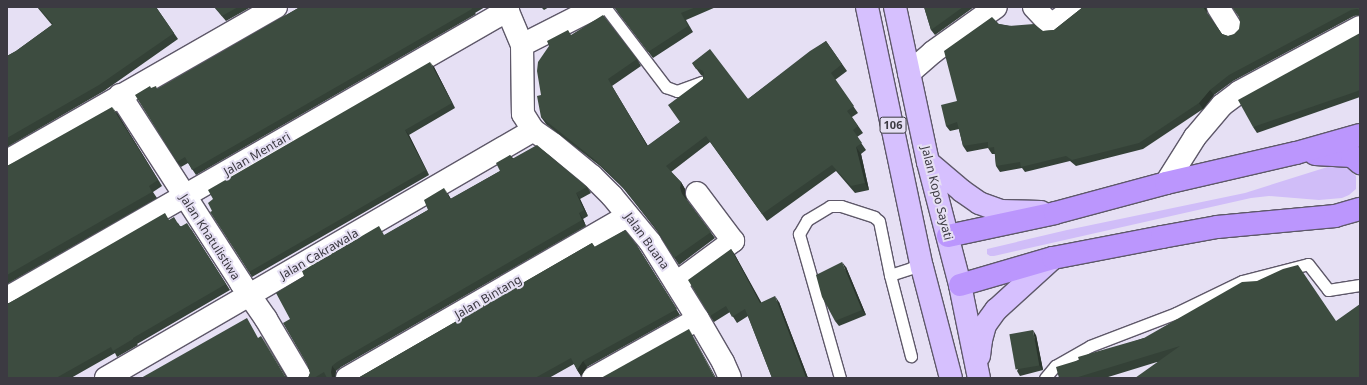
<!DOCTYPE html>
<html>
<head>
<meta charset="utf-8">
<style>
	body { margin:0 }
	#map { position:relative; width:1367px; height:385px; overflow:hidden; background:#e6e0f4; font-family:"Noto Sans",sans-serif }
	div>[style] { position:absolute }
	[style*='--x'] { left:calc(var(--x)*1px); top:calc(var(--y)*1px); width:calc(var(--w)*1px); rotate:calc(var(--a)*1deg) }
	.green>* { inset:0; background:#d0bdf8 }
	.roads { filter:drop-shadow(1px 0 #5e5869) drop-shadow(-1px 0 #5e5869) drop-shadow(0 1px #5e5869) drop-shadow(0 -1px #5e5869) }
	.lane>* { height:11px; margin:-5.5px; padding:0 5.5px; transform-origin:5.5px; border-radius:5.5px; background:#fff }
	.street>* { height:22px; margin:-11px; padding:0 11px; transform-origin:11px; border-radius:11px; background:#fff }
	.primary>* { height:22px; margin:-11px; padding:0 11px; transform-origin:11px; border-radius:11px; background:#d6c0fe }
	.highway>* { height:22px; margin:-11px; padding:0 11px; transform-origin:11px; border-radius:11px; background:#bb96fd }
	.wall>* { inset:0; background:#344137 }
	.shaded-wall>* { inset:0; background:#2b352d }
	.building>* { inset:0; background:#3d4c40; transform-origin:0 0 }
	span { translate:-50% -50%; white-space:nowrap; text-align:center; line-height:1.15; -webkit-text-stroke:4px #e6e0f4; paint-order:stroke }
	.shield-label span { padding:1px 3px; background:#e6e0f4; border:1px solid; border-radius:3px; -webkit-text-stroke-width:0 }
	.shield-label { font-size:11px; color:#3c3a42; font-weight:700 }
	.street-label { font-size:12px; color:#3c3a42 }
	.frame { position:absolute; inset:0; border:8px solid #3c3a42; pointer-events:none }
</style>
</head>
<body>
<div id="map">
	<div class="green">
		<div style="clip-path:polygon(1337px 164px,1346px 166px,1356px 176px,1356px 189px,1349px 195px,1342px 198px,1319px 200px,1269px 196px,1251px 198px,994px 256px,990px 256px,987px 254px,987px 249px,1067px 230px,1245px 193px)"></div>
	</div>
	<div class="roads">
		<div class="lane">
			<div style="--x:605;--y:7;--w:101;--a:52.7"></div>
			<div style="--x:666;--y:87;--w:12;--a:20"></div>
			<div style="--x:677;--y:91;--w:27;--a:-20"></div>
			<div style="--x:890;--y:275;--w:22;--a:-18"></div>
			<div style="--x:911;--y:268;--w:11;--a:-5"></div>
			<div style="--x:840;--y:378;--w:150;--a:-105.9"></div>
			<div style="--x:799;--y:234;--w:16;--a:-60"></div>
			<div style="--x:807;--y:220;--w:27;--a:-31"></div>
			<div style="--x:830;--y:206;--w:11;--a:0"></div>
			<div style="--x:841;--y:206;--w:35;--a:18"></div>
			<div style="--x:874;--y:217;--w:6;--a:39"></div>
			<div style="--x:879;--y:221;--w:55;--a:78.5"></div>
			<div style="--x:890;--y:275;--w:84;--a:75.5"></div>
			<div style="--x:1045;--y:378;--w:16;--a:-50"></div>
			<div style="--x:1055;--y:366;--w:40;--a:-29.7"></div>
			<div style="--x:1090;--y:346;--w:92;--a:-21"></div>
			<div style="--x:1176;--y:313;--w:73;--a:-25.9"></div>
			<div style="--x:1242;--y:281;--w:68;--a:-14.4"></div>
			<div style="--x:1308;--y:264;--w:33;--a:52"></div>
			<div style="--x:1328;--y:290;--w:32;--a:-9"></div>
		</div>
		<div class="street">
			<div style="--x:506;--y:7;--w:41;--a:67.2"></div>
			<div style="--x:522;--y:45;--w:69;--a:89.2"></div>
			<div style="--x:523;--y:114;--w:19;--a:58"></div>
			<div style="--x:533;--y:130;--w:24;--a:35"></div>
			<div style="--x:553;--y:144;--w:50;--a:39.4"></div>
			<div style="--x:592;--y:176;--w:28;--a:45"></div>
			<div style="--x:612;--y:196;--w:60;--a:50.4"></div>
			<div style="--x:650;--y:242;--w:91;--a:58.1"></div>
			<div style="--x:698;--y:319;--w:50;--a:59.8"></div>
			<div style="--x:723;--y:362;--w:17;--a:66"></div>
			<div style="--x:1034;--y:7;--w:25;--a:47"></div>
			<div style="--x:1051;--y:25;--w:31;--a:-36"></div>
			<div style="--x:1218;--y:7;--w:26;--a:58"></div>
			<div style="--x:522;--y:45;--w:84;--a:-26.9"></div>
			<div style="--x:909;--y:73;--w:32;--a:-41"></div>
			<div style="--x:933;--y:52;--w:77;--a:-35.5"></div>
			<div style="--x:120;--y:95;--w:224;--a:57.2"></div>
			<div style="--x:241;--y:283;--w:44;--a:55.2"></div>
			<div style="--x:266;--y:319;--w:69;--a:59.3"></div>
			<div style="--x:7;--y:161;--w:310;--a:-29.8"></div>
			<div style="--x:1166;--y:183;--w:54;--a:-57.8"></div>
			<div style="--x:1195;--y:137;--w:42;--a:-49.8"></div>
			<div style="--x:1222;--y:105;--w:21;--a:-37"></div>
			<div style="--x:1239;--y:92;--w:137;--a:-28.2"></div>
			<div style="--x:676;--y:283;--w:71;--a:-36.4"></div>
			<div style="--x:733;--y:241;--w:60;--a:-126.9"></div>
			<div style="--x:7;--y:298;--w:578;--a:-29.89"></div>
			<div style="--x:106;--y:378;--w:494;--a:-30.1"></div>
			<div style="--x:347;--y:378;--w:324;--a:-30"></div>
			<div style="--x:593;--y:378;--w:120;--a:-29.3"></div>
		</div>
		<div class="primary">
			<div style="--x:867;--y:7;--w:266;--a:78.1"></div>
			<div style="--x:922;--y:267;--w:115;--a:75.4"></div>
			<div style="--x:895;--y:7;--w:158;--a:78"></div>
			<div style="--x:928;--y:162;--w:127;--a:75.4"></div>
			<div style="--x:960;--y:285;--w:95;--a:78.5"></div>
			<div style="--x:928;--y:162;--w:45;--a:40.5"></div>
			<div style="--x:962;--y:191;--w:21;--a:35"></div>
			<div style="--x:979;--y:203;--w:23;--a:20"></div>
			<div style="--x:1001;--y:211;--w:40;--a:1.4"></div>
			<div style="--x:979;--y:356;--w:16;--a:-83"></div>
			<div style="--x:981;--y:340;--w:16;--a:-75"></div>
			<div style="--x:985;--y:325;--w:19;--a:-54"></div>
			<div style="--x:996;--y:310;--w:77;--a:-42.4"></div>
		</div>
		<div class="highway">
			<div style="--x:1315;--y:154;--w:37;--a:3"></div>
			<div style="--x:1352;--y:156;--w:11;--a:41"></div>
			<div style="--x:948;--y:236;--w:109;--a:-12.1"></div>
			<div style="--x:1055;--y:213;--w:115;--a:-15.1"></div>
			<div style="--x:1166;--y:183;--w:133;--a:-13"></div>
			<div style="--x:1296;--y:153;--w:66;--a:-15.7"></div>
			<div style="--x:960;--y:285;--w:97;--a:-16.2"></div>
			<div style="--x:1053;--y:258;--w:111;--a:-10.9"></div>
			<div style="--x:1162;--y:237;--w:56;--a:-10.3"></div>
			<div style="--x:1217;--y:227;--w:119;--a:-5.3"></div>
			<div style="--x:1335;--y:216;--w:26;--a:-16"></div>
		</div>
	</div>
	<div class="wall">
		<div style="clip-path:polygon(37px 7px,156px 7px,178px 39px,104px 91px,7px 147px,7px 56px,16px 51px,52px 25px)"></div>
		<div style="clip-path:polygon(214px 7px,251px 7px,226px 21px)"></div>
		<div style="clip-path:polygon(300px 7px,485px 7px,475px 13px,476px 14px,196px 175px,188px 163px,181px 167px,177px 162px,158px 89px)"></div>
		<div style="clip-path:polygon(541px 7px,549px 7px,544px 10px)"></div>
		<div style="clip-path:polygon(615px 7px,716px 7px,686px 20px,693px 32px,653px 58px,619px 14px,615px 8px)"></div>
		<div style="clip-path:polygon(924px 7px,974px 7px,935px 35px,931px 30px)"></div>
		<div style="clip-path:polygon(1083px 7px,1206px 7px,1207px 13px,1222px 34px,1228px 36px,1360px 7px,1360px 15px,1354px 16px,1233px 81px,1214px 95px,1203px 109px,1143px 149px,1076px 166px,1070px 161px,1025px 172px,1022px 168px,1000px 172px,996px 166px,995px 154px,992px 154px,988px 148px,967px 152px,963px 146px,959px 129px,950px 131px,946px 126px,957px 101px,999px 24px,1043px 31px,1054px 30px)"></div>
		<div style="clip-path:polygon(1360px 33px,1360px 97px,1257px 133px,1253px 127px)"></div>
		<div style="clip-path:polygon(571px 35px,637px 59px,641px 66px,612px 86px,648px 146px,680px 122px,703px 79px,703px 76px,701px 75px,692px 63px,748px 99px,826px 41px,847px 71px,835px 80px,858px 113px,852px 117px,863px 133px,857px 137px,866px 150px,861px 154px,869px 190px,855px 193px,836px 171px,767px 221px,710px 142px,671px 172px,681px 182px,685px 189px,685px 195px,687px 200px,715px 238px,679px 265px,657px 231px,624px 189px,600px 166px,546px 124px,541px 117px,541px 95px)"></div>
		<div style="clip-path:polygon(434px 67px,455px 108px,409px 135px,429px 175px,252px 277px,212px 211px)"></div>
		<div style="clip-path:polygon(117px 113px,162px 186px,153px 192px,157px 198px,7px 284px,7px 166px)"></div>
		<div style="clip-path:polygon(510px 155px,513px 158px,587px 187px,591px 193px,580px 199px,588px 216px,583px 219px,586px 226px,341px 367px,336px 371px,335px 378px,308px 378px,310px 373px,308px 366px,290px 319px,385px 235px,428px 210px,448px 194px,451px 199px,500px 171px)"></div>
		<div style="clip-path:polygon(169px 220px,178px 223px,180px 226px,191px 229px,230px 290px,137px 344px,138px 345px,117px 357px,115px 353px,71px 378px,7px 378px,9px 303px)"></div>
		<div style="clip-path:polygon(592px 243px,595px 247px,636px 244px,680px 315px,587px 367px,581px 376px,574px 364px,549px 378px,358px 378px)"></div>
		<div style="clip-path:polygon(731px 249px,735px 255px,761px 303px,779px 302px,808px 378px,772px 378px,748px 316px,737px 323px,730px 312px,714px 322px,710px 316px)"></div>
		<div style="clip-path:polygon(846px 267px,866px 315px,839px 326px,835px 321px)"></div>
		<div style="clip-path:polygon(1036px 335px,1043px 370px,1020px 376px,1017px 371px)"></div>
		<div style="clip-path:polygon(1144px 338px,1360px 378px,1157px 362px,1105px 378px,1059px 378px,1079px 360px)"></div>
	</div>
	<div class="shaded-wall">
		<div style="clip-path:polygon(1203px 7px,1206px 7px,1207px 13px)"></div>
		<div style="clip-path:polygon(430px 62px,434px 67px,455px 108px,452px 103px)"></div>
		<div style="clip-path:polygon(608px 79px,612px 86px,652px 153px,647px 146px)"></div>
		<div style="clip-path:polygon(1210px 90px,1214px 95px,1203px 109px,1199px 103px)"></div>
		<div style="clip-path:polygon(112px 107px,117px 113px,162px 186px,158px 180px)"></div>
		<div style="clip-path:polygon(405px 130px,409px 135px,429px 175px,426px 170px)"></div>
		<div style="clip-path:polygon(856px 147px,861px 154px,869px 190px,865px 183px)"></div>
		<div style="clip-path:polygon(681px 182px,685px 189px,685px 195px,687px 200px,682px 194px,680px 188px)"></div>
		<div style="clip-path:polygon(444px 188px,448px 194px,454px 205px,450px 199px)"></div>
		<div style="clip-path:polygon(576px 193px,580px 199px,588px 216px,584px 210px)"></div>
		<div style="clip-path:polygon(579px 213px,583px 219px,586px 226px,582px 220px)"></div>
		<div style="clip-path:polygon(731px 249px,735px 255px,765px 309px,760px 303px)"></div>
		<div style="clip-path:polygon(842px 262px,846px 267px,866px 315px,862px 310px)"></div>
		<div style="clip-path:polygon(775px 296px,779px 302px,808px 378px,806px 378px)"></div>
		<div style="clip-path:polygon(689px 329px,693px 336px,716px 378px,715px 378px)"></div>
		<div style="clip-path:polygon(1033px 330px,1036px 335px,1043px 370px,1039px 365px)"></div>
		<div style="clip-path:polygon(261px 336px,265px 342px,287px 378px,286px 378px)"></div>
		<div style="clip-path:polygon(583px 361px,587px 367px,581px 376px,577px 370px)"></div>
		<div style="clip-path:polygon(332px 366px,336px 371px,335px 378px,332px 378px,331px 372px)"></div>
	</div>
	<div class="building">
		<div style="clip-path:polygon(38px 7px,156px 7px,174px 33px,99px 85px,7px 138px,7px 56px,16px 51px,53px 24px)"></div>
		<div style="clip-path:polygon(215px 7px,238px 7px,222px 16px)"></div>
		<div style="clip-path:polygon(300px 7px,472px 7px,471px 7px,472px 9px,192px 170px,185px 157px,177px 162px,135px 95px,150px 86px,151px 88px,156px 86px,157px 89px)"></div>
		<div style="clip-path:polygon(615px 7px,696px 7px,681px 13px,688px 26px,648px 52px,615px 8px)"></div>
		<div style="clip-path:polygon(924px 7px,963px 7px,931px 30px)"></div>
		<div style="clip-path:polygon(1083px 7px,1203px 7px,1222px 34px,1228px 36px,1234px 34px,1239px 29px,1240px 22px,1239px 17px,1232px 7px,1360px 7px,1360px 10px,1357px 9px,1351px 10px,1229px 75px,1210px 90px,1199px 103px,1139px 143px,1072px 160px,1066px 156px,1021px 167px,1020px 162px,996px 166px,994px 147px,988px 148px,988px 142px,963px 146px,957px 122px,946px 126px,941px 105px,957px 101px,944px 51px,992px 17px,999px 24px,1009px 26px,1034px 24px,1043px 31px,1054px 30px)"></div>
		<div style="clip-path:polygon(603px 15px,637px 59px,608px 79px,647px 146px,680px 122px,668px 105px,703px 79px,704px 73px,702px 70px,696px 69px,692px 63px,710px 49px,748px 99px,810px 51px,826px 41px,842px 64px,831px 73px,854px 106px,847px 111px,858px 126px,853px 130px,862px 143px,856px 147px,865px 183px,851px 186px,832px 165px,762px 214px,706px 136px,666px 166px,681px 182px,680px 188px,682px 194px,711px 232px,674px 258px,655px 227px,619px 183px,595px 160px,541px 117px,537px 96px,541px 95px,537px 71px,538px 62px,549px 46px,547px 41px,568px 30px,571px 35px)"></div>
		<div style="clip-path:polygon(1360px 33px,1360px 90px,1355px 92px,1253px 127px,1238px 100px)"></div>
		<div style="clip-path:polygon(430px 62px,452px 103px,405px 130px,426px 170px,249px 272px,210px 212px,212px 211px,208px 203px,213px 199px,208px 190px)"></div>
		<div style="clip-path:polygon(112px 107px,158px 180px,149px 186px,152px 192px,7px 275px,7px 166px)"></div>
		<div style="clip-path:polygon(537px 145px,587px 187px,576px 193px,584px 210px,579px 213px,582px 220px,337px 362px,332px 366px,331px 372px,332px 378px,327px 378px,324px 372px,314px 378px,308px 378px,310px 373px,308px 366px,283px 323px,290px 319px,276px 293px,304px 276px,302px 271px,379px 226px,384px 235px,428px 210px,424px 200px,444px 188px,450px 199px,500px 171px,496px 163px,510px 155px,512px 159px)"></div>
		<div style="clip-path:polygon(165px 213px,169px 220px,174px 217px,180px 227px,187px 223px,226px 284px,133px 338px,133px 339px,113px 351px,111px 347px,56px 378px,7px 378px,7px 303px,9px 303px)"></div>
		<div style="clip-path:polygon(625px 230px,636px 244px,677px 309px,583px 361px,577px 370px,571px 358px,535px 378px,358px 378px,592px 243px,594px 247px)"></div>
		<div style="clip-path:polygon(731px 249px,760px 303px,775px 296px,806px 378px,772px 378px,745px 309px,732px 317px,726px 306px,710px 316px,688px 280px)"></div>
		<div style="clip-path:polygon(842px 262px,862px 310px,835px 321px,822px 297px,816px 275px)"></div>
		<div style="clip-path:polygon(1298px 265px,1336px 321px,1360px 304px,1360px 378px,1135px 378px,1180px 346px,1075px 378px,1059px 378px,1056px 367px,1079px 360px,1078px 357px,1144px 338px,1242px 282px,1257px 281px,1283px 269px)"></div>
		<div style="clip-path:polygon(247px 318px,258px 338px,261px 336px,286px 378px,141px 378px)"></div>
		<div style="clip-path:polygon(689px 329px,715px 378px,601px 378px)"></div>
		<div style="left:1033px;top:330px;width:36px;height:24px;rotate:80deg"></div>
	</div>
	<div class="shield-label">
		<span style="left:893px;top:125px">106</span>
	</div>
	<div class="street-label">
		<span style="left:257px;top:154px;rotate:-30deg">Jalan Mentari</span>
		<span style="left:937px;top:193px;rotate:76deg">Jalan Kopo Sayati</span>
		<span style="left:210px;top:237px;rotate:57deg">Jalan Khatulistiwa</span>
		<span style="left:647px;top:241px;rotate:54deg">Jalan Buana</span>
		<span style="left:319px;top:254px;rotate:-30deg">Jalan Cakrawala</span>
		<span style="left:488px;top:297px;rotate:-30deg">Jalan Bintang</span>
	</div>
	<div class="frame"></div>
</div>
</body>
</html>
